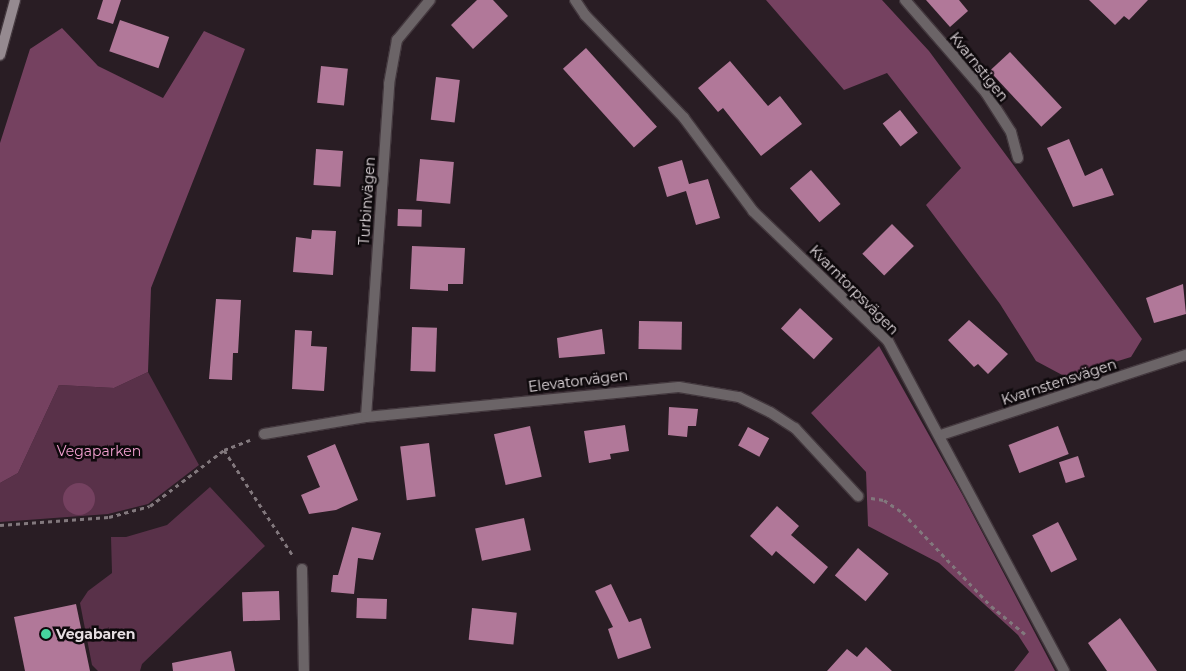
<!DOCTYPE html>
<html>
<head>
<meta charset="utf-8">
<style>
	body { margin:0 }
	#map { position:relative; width:1186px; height:671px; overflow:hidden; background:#291d24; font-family:Montserrat,sans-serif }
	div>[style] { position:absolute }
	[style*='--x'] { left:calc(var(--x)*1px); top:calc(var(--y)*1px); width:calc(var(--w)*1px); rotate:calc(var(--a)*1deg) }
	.green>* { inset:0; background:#593149 }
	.forest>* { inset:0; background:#754160 }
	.round { border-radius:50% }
	.building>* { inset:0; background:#b17899; transform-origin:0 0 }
	.path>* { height:3px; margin-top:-1.5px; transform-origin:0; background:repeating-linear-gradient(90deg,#82787d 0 4px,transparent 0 8px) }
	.roads { filter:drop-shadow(1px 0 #43383e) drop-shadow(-1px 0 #43383e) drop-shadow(0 1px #43383e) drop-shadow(0 -1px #43383e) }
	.street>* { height:10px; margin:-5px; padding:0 5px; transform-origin:5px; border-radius:5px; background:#6b6467 }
	.secondary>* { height:10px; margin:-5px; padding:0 5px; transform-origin:5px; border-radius:5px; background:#958a90 }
	.dots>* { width:14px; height:14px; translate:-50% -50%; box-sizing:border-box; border:2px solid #0e090c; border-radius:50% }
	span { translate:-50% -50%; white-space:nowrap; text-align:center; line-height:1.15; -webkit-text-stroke:5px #0e090c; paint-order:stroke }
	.street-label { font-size:14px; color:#e5dde1 }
	.park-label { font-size:14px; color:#f3a1d1 }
	.poi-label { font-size:14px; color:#e5dde1; font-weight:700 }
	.left { translate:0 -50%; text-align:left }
</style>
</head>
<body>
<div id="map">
	<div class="green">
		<div style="clip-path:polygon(148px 372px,199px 465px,148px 504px,108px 514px,0 522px,0 483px,18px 473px,59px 385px,114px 388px)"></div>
		<div style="clip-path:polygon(210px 487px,265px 546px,142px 664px,140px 671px,98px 671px,92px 665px,80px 603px,88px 591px,112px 573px,111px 537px,126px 537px,167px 525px)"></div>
	</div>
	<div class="forest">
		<div style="clip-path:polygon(766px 0,882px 0,929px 51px,1142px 339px,1131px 357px,1066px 377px,1036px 361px,1000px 304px,926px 205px,961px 168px,887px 73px,844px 90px)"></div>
		<div style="clip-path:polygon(62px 28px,98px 66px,163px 98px,204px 31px,245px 49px,151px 288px,148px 372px,114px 388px,59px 385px,18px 473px,0 483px,0 143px,30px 49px)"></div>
		<div style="clip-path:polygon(879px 346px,962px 494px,1055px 671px,1014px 671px,1029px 652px,1018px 635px,939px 563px,868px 526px,866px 472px,811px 413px)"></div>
		<div class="round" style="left:63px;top:483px;width:32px;height:32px"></div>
	</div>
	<div class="building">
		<div style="clip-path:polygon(103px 0,121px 0,113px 24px,97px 19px)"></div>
		<div style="clip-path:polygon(477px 0,493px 0,508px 16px,473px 49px,451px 25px)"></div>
		<div style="clip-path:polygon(926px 0,959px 0,968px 11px,950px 27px)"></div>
		<div style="clip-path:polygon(1089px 0,1148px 0,1129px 20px,1124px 16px,1115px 25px)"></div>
		<div style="left:120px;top:20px;width:52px;height:33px;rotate:19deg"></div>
		<div style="left:586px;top:48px;width:106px;height:31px;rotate:48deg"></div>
		<div style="left:1010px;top:52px;width:76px;height:28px;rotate:47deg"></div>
		<div style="clip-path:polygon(730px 61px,768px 106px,780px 96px,802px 124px,761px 156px,723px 108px,718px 112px,698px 88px)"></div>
		<div style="left:321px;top:66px;width:27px;height:37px;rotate:6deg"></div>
		<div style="left:436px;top:77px;width:24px;height:43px;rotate:7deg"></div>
		<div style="left:900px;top:110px;width:29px;height:22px;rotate:52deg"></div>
		<div style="clip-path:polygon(1069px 139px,1085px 176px,1102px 168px,1114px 195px,1073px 207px,1047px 148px)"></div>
		<div style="left:316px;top:149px;width:27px;height:36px;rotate:4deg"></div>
		<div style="left:420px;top:159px;width:34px;height:42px;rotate:5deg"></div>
		<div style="clip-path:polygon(682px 160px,689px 184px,708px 179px,720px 218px,696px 225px,686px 191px,667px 197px,658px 167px)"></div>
		<div style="left:811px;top:170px;width:45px;height:28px;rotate:49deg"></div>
		<div style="left:398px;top:209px;width:24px;height:17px;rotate:2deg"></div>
		<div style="left:892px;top:224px;width:31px;height:42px;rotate:45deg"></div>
		<div style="clip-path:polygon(312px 230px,336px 231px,333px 275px,293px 272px,296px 237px,311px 239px)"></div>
		<div style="clip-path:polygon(412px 246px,465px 248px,463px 284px,448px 284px,448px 291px,410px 289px)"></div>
		<div style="clip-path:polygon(1183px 284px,1186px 314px,1154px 323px,1146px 298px)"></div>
		<div style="clip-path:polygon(216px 299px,241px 300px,238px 353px,233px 353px,232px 380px,209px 379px)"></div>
		<div style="left:800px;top:308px;width:45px;height:28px;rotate:43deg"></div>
		<div style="clip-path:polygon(969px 320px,1008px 354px,988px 374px,978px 364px,974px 367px,948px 340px)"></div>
		<div style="left:639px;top:321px;width:43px;height:28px;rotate:1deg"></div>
		<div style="left:412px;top:327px;width:25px;height:44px;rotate:2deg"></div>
		<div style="clip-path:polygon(602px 329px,605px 354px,559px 358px,557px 338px)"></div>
		<div style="clip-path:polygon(295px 330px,312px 331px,311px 346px,327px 347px,324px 391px,292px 389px)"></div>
		<div style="clip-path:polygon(669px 407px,698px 409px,696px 426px,688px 426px,687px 437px,668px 435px)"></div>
		<div style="clip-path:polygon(625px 425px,629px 451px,610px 454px,611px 459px,589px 463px,584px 431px)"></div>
		<div style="left:530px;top:426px;width:52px;height:37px;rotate:77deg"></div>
		<div style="left:1058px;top:426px;width:30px;height:53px;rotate:69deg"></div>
		<div style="left:748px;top:427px;width:24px;height:21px;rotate:28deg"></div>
		<div style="left:429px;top:443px;width:54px;height:29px;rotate:83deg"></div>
		<div style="clip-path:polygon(335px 444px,358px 500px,336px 510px,309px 514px,301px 495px,320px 487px,307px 456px)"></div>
		<div style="left:1078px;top:456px;width:22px;height:20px;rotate:72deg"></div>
		<div style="clip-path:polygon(777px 506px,799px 526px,791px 535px,828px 567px,814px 584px,776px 551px,772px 556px,750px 536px)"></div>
		<div style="left:524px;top:518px;width:33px;height:50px;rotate:78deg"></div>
		<div style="left:1058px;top:522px;width:42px;height:29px;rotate:63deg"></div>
		<div style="clip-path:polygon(352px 527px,381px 533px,373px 560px,358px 558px,354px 594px,331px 592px,333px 575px,338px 575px)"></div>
		<div style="left:858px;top:548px;width:40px;height:36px;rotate:40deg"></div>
		<div style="clip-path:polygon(611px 584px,629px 622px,641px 618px,651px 648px,618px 659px,608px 629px,613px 627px,595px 591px)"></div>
		<div style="left:279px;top:591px;width:29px;height:37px;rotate:88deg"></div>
		<div style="left:357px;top:598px;width:30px;height:20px;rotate:2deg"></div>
		<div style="clip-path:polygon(76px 604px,90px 671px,25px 671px,14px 617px)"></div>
		<div style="left:472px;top:608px;width:45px;height:32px;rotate:6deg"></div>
		<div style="clip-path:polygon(1120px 618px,1157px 671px,1107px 671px,1088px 643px)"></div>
		<div style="clip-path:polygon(866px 647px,892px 671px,827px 671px,847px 649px,857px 657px)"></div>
		<div style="clip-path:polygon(231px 651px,235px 671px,173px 671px,172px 663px)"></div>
	</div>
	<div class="path">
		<div style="--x:224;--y:450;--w:126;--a:56.9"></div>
		<div style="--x:871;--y:498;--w:13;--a:9"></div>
		<div style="--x:884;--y:500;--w:23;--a:34"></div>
		<div style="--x:903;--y:513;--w:128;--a:46.6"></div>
		<div style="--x:991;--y:606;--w:44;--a:39.5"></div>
		<div style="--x:0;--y:525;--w:109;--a:-4.2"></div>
		<div style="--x:109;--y:517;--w:42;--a:-15"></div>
		<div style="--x:150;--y:506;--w:93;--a:-37.1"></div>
		<div style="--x:224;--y:450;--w:28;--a:-21"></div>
	</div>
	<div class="roads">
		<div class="street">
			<div style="--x:575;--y:0;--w:18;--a:56"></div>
			<div style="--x:585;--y:15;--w:143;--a:46.1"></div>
			<div style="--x:684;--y:118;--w:116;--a:53.4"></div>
			<div style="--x:753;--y:211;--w:187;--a:43.9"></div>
			<div style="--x:888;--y:341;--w:374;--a:61.9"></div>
			<div style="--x:905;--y:0;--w:123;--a:48.9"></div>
			<div style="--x:986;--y:93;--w:46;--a:57.3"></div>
			<div style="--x:1011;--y:132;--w:27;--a:75"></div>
			<div style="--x:366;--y:417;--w:334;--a:-86"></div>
			<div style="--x:389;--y:84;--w:45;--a:-79.7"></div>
			<div style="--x:397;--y:40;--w:52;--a:-50.5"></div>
			<div style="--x:264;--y:434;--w:103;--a:-9.5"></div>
			<div style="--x:366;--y:417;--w:314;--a:-5.5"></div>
			<div style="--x:679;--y:387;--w:61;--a:9.5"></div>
			<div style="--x:739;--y:397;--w:34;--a:26"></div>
			<div style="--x:770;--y:412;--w:30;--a:33"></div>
			<div style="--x:795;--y:428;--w:93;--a:47.2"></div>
			<div style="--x:941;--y:435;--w:258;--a:-18.1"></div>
			<div style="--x:302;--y:569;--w:102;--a:88.9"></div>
		</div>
		<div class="secondary">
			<div style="--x:0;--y:55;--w:57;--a:-74.7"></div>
		</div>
	</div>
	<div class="dots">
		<div style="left:46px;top:634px;background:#46d49e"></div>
	</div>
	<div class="street-label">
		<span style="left:979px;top:67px;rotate:51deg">Kvarnstigen</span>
		<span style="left:367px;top:201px;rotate:-86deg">Turbinvägen</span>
		<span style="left:854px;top:290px;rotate:45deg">Kvarntorpsvägen</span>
		<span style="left:578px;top:381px;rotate:-7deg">Elevatorvägen</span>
		<span style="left:1059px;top:382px;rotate:-18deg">Kvarnstensvägen</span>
	</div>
	<div class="park-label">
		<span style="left:99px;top:451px">Vegaparken</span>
	</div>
	<div class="poi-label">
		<span class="left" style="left:56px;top:634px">Vegabaren</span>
	</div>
</div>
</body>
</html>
